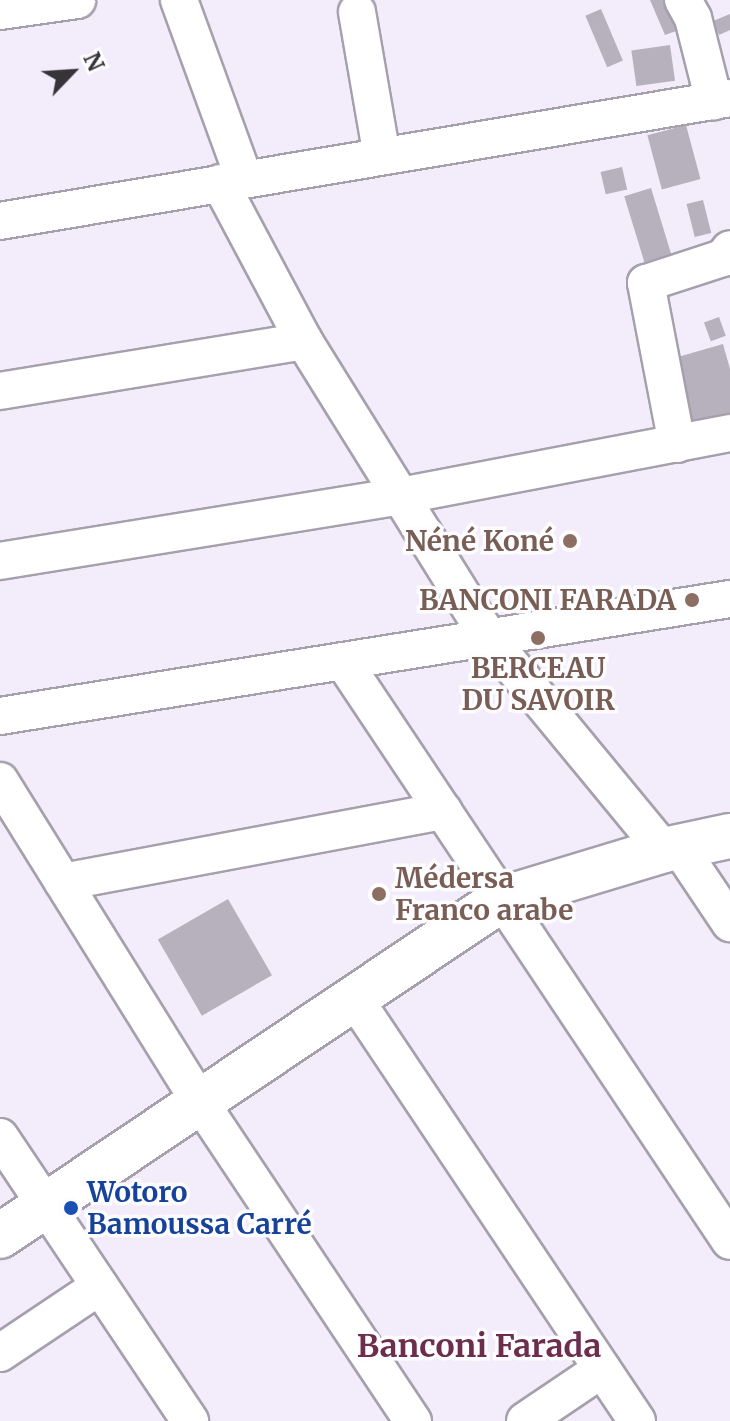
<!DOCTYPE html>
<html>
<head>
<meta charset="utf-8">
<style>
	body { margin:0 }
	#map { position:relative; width:730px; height:1421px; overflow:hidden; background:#f3ecfa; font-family:Merriweather,serif }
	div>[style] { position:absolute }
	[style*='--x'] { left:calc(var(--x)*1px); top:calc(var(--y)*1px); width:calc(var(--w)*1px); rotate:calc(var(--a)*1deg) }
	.building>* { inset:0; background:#b7b0bd; transform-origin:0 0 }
	.roads { filter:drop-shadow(2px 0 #a6a0ad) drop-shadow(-2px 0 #a6a0ad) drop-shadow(0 2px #a6a0ad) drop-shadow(0 -2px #a6a0ad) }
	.minor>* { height:36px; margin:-18px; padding:0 18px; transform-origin:18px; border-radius:18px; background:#fff }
	.major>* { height:44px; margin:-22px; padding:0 22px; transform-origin:22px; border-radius:22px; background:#fff }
	.dots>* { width:22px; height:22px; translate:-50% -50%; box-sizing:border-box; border:4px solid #fdfcfe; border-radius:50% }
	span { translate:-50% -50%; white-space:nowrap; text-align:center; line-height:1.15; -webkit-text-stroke:7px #fdfcfe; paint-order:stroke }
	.education-label { font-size:28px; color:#785e54; font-weight:700 }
	.right { translate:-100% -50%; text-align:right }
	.left { translate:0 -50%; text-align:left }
	.transit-label { font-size:28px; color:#164399; font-weight:700 }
	.quarter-label { font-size:32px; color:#6d2d4d; font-weight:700 }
	.north { position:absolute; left:32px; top:32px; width:80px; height:80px; -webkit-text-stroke:6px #fdfcfe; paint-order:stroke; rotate:65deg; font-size:22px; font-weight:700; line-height:32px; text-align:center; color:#363339 }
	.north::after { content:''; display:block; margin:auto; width:28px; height:36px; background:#363339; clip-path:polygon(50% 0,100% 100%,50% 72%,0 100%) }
</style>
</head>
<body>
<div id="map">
	<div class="building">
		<div style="clip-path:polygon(650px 0,663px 0,676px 31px,665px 35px)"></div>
		<div style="left:601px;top:9px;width:56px;height:17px;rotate:67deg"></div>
		<div style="clip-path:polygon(730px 14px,730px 30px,719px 35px,713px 21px)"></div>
		<div style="left:670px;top:45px;width:36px;height:39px;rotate:82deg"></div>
		<div style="left:686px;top:125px;width:56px;height:40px;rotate:75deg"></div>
		<div style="left:622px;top:167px;width:23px;height:22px;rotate:77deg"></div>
		<div style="left:651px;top:188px;width:69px;height:28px;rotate:73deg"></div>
		<div style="left:703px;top:200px;width:34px;height:17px;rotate:76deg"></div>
		<div style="left:719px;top:317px;width:20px;height:16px;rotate:70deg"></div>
		<div style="clip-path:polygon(723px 344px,730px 369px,730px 414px,689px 425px,671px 359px)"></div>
		<div style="left:228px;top:899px;width:88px;height:81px;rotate:60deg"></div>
	</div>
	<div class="roads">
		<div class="minor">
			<div style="--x:179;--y:0;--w:190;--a:70"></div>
			<div style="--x:683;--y:0;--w:21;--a:61"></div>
			<div style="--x:693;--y:18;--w:86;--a:75.8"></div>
			<div style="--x:0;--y:11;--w:78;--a:-8.1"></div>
			<div style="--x:357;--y:12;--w:146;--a:80.2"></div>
			<div style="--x:220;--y:183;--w:179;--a:62"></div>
			<div style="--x:304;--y:341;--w:350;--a:58.1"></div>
			<div style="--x:489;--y:638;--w:275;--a:50.5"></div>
			<div style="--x:0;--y:221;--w:740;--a:-9.56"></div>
			<div style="--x:0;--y:391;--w:308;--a:-9.3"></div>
			<div style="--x:677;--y:444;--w:164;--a:-100.9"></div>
			<div style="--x:646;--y:283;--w:81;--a:-18"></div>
			<div style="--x:723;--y:258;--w:11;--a:-52"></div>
			<div style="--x:0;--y:561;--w:405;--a:-9.2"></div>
			<div style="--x:400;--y:496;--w:336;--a:-10.8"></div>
			<div style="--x:343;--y:661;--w:697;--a:56.29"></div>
			<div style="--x:0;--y:716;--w:739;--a:-9.11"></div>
			<div style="--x:0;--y:781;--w:378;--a:58.1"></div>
			<div style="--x:200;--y:1102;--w:384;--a:56.3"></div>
			<div style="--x:679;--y:847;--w:92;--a:56.1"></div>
			<div style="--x:63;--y:882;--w:387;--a:-10.6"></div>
			<div style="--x:354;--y:998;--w:509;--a:56.22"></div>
			<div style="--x:0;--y:1137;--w:342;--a:56.2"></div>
			<div style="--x:0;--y:1353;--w:120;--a:-33.8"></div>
			<div style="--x:525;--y:1421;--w:93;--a:-34"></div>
		</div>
		<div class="major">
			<div style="--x:0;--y:1236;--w:605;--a:-33.87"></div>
			<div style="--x:502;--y:899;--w:169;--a:-16.8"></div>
			<div style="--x:664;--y:850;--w:67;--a:-12"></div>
		</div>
	</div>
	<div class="dots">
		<div style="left:570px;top:541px;background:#8d6e63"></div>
		<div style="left:692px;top:600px;background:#8d6e63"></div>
		<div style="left:538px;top:638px;background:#8d6e63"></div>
		<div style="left:379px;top:894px;background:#8d6e63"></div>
		<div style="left:71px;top:1208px;background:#1a4fb4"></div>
	</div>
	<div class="education-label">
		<span class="right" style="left:554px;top:541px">Néné Koné</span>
		<span class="right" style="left:676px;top:600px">BANCONI FARADA</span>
		<span style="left:538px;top:684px">BERCEAU<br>DU SAVOIR</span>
		<span class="left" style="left:395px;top:894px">Médersa<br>Franco arabe</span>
	</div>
	<div class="transit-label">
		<span class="left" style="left:87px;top:1208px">Wotoro<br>Bamoussa Carré</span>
	</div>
	<div class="quarter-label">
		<span style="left:479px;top:1346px">Banconi Farada</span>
	</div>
	<div class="north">N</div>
</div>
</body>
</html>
